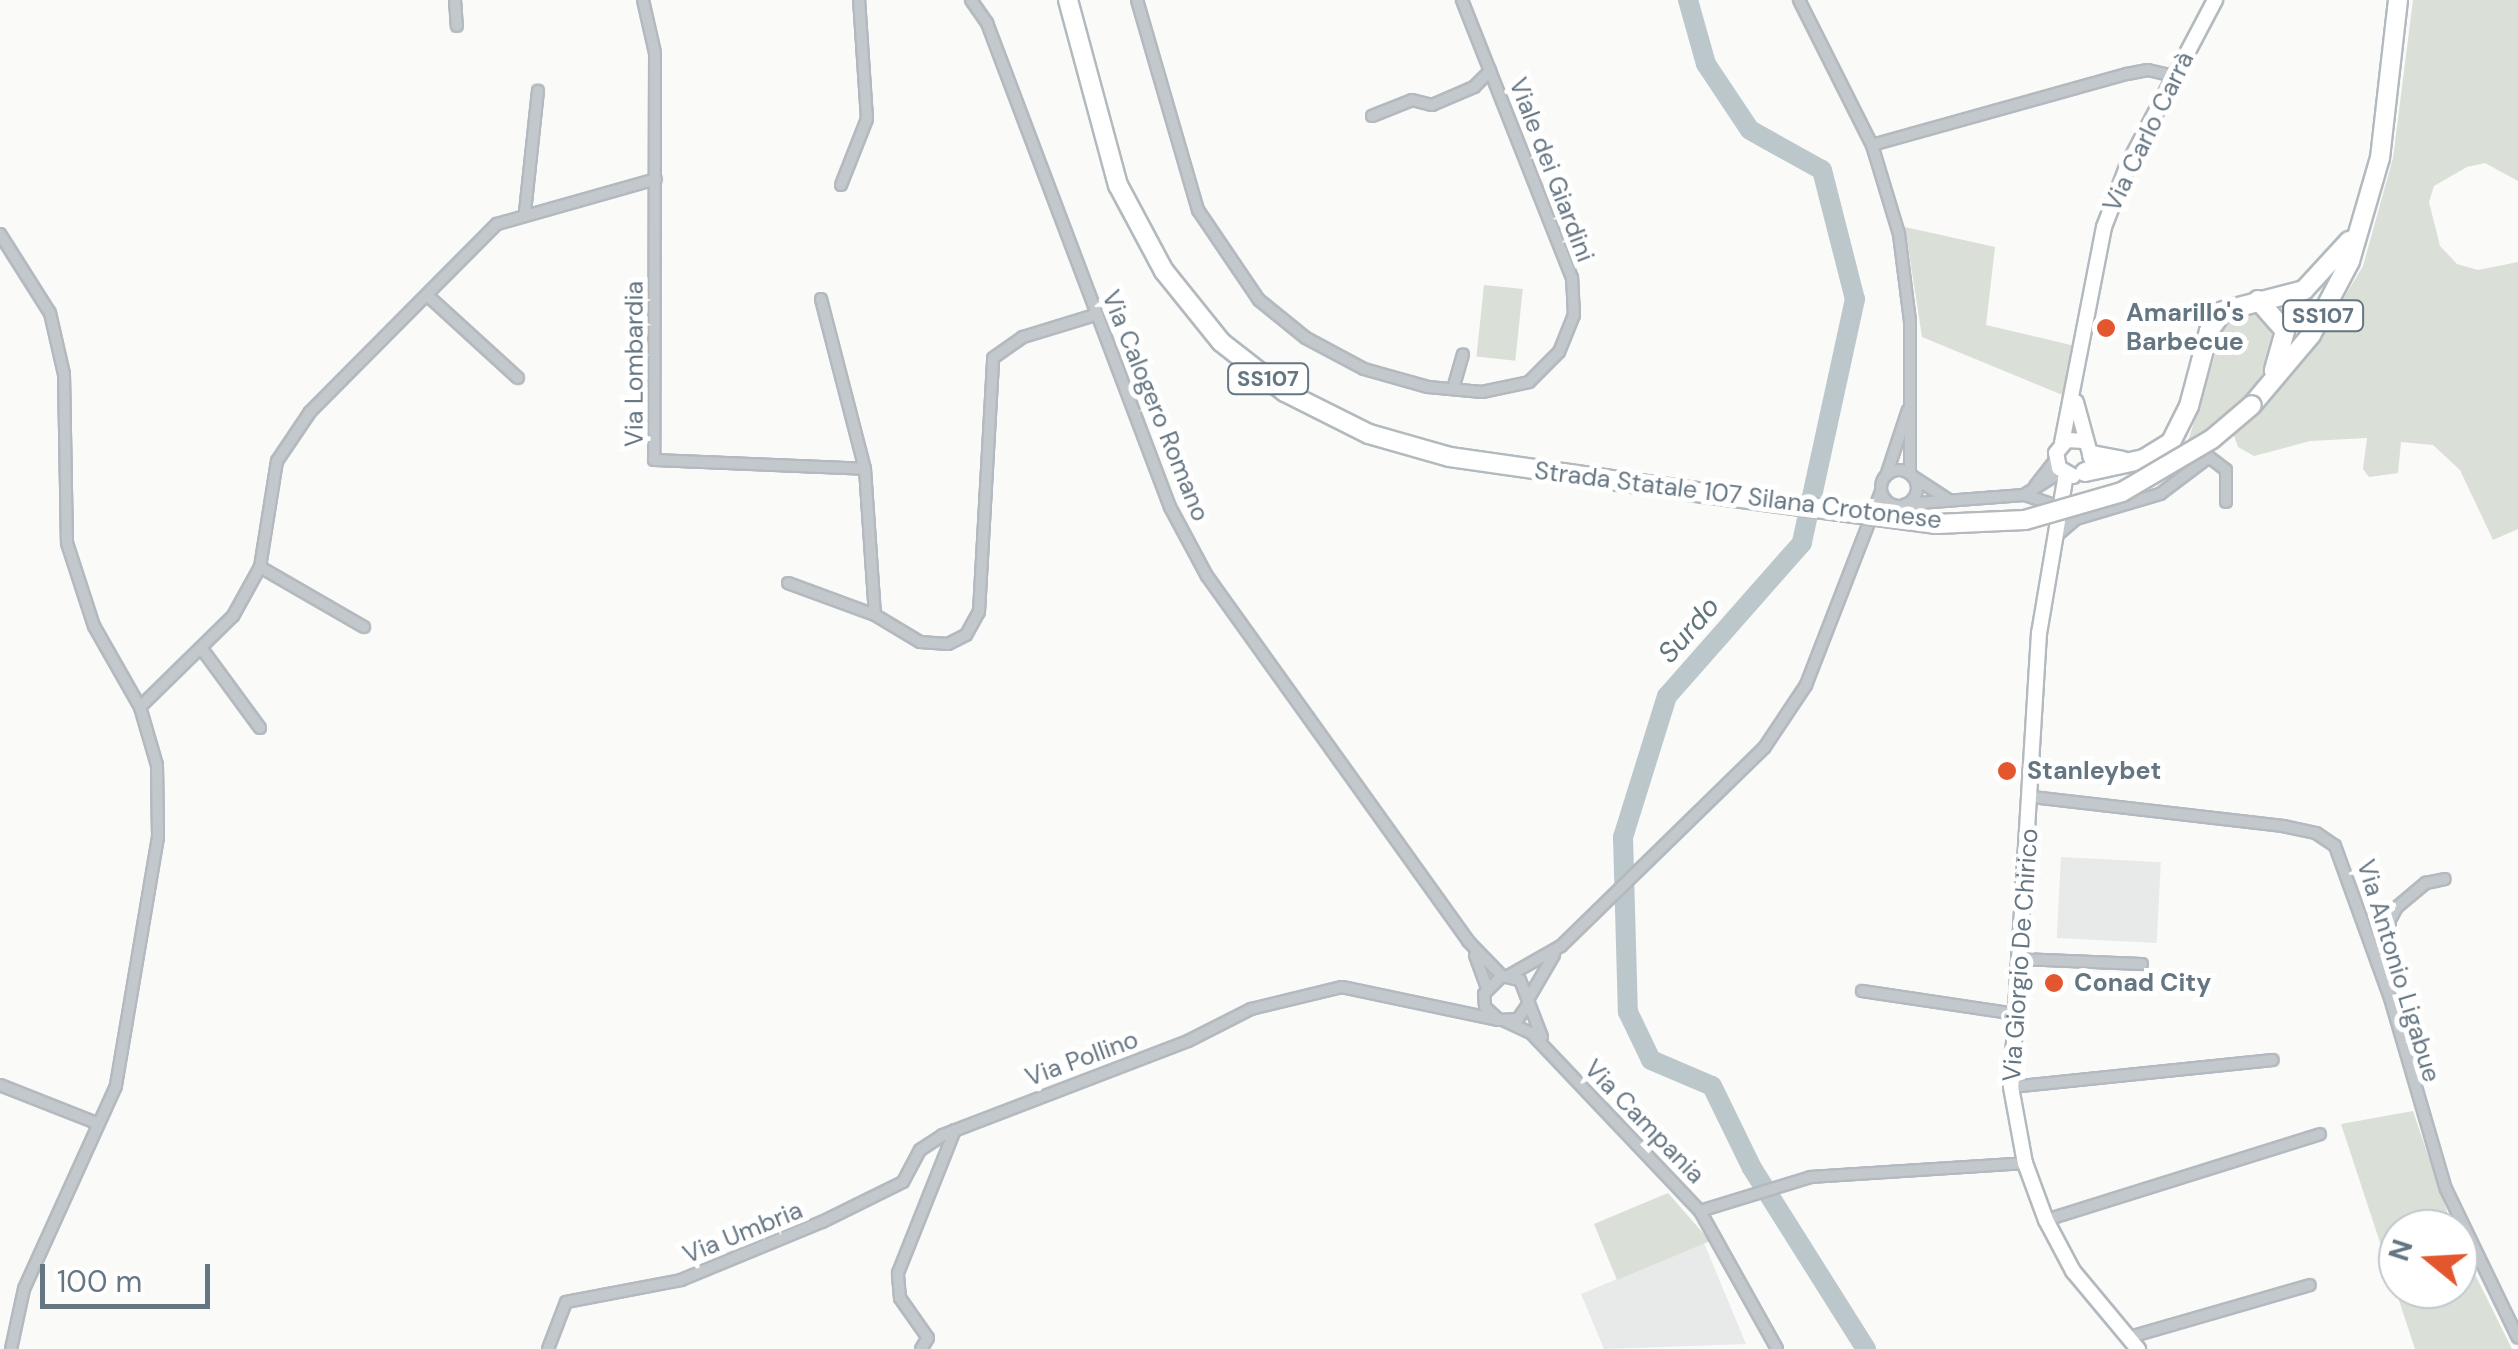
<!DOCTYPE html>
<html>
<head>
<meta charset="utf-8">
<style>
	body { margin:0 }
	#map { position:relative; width:2518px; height:1349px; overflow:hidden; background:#fafaf8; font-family:"DM Sans",sans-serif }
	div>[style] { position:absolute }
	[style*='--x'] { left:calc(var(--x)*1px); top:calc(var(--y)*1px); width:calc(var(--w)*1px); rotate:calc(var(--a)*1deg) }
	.built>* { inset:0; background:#e8e9e9; transform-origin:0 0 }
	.green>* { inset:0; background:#dadfd7; transform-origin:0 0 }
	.river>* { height:20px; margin:-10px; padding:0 10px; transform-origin:10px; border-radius:10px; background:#bbc7cb }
	.roads { filter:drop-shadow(2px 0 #b3babf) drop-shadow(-2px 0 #b3babf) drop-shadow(0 2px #b3babf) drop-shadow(0 -2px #b3babf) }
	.street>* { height:10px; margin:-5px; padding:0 5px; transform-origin:5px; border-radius:5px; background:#c3c8cc }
	.street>.ring { margin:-5px; padding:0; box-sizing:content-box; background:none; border:10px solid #c3c8cc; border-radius:50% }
	.secondary>* { height:14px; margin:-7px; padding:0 7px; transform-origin:7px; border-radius:7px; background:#fff }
	.highway>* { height:18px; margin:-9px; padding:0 9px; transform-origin:9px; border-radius:9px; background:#fff }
	.bridges { filter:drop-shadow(2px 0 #b4b9bd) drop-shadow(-2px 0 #b4b9bd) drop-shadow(0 2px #b4b9bd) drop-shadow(0 -2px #b4b9bd) }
	.highway-bridge>* { height:18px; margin:-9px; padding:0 9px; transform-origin:9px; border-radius:9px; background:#fff }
	.dots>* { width:28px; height:28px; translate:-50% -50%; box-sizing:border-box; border:5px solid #fff; border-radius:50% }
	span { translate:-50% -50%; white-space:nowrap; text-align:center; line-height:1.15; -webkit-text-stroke:10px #fff; paint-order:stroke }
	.shield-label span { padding:2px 8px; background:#fff; border:2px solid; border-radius:8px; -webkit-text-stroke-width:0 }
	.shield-label { font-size:22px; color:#657683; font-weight:700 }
	.street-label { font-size:25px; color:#657683 }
	.poi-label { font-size:25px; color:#657683; font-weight:700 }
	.left { translate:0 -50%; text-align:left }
	.water-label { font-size:28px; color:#60757c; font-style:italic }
	.north { position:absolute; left:2378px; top:1209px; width:100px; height:100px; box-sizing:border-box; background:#fff; border:2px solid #c1c8cd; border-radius:50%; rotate:288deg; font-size:28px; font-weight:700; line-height:40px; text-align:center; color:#657683 }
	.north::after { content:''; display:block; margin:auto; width:35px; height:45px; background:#e4572e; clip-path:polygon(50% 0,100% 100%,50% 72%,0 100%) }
	.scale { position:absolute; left:40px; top:1264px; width:170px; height:45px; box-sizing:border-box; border:5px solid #657683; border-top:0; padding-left:12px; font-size:30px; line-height:35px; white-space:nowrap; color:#657683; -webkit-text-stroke:8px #fff; paint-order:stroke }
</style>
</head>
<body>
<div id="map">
	<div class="built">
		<div style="left:2061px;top:857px;width:100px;height:81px;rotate:3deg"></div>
		<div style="clip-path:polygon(1704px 1243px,1746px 1344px,1604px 1349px,1581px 1294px)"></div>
	</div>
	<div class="green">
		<div style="clip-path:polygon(2413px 0,2518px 0,2518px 181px,2485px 163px,2467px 167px,2434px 186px,2429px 202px,2440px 246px,2457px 264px,2478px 270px,2518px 262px,2518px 529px,2493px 540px,2460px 470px,2433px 445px,2401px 442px,2398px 473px,2369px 477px,2363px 469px,2367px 438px,2310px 441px,2254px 456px,2238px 447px,2233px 433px,2308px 357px,2363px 266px,2393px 158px)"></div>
		<div style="clip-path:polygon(1905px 227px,1995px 247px,1986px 325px,2075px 346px,2065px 396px,1922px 337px)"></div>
		<div style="left:1484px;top:285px;width:39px;height:72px;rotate:6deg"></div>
		<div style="clip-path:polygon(2249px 306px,2276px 323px,2276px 356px,2237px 409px,2188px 441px,2226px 320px)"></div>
		<div style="clip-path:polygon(2413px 1111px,2453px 1229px,2398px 1229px,2398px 1289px,2458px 1289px,2458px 1240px,2512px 1349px,2415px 1349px,2341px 1124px)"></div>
		<div style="clip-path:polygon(1668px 1193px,1710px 1241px,1617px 1280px,1594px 1224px)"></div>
	</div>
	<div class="river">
		<div style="--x:1688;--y:0;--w:66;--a:74.3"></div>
		<div style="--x:1706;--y:64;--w:79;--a:56.3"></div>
		<div style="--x:1750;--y:130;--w:82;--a:29.1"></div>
		<div style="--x:1822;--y:170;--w:133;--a:75.7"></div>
		<div style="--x:1855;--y:299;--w:250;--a:102.3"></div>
		<div style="--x:1802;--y:543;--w:204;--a:131.4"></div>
		<div style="--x:1667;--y:696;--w:148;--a:107.3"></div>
		<div style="--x:1623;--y:837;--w:175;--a:88.4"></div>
		<div style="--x:1628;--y:1012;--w:53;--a:64.4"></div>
		<div style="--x:1651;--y:1060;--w:66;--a:23.1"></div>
		<div style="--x:1712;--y:1086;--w:91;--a:64"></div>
		<div style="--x:1752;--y:1168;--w:214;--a:57.8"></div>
	</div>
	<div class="roads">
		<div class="street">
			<div style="--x:455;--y:0;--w:26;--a:86"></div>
			<div style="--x:643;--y:0;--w:54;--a:77.2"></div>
			<div style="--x:655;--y:53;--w:407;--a:90.1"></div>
			<div style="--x:654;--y:460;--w:211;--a:2.4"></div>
			<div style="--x:971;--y:0;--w:28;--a:55"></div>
			<div style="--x:987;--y:23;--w:517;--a:69.29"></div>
			<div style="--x:1170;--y:507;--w:78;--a:61.8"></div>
			<div style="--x:1207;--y:576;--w:449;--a:54.4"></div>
			<div style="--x:1468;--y:941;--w:49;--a:45.8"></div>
			<div style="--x:1137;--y:0;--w:219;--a:73.8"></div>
			<div style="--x:1198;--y:210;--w:109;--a:55.9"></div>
			<div style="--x:1259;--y:300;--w:60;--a:39"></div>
			<div style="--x:1306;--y:338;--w:66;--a:28.1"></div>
			<div style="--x:1364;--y:369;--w:66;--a:15.7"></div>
			<div style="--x:1428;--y:387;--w:54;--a:5.3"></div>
			<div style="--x:1482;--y:392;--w:48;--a:-12"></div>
			<div style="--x:1529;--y:382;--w:42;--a:-45"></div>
			<div style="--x:1559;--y:352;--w:40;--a:-68"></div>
			<div style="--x:1574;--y:315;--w:37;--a:-93"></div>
			<div style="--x:1572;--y:278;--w:299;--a:-111.6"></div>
			<div style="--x:1799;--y:0;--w:162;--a:63.3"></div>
			<div style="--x:1872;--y:145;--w:93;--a:73.1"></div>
			<div style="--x:1899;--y:234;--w:88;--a:82.8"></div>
			<div style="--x:1910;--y:321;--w:152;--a:90"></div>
			<div style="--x:1372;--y:116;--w:43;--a:-21.8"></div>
			<div style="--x:1412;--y:100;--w:21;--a:14"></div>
			<div style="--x:1432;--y:105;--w:46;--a:-23.2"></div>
			<div style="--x:1474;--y:87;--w:23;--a:-45"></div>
			<div style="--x:1872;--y:145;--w:265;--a:-15.6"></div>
			<div style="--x:2127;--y:74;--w:21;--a:-11"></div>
			<div style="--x:2148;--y:70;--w:28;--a:13"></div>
			<div style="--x:841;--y:185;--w:71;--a:-68.5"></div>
			<div style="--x:867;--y:119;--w:119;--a:-93.8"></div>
			<div style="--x:525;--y:212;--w:122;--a:-83.9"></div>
			<div style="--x:0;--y:234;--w:93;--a:57.7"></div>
			<div style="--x:50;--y:313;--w:63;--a:77.1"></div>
			<div style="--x:64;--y:374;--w:169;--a:89"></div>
			<div style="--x:67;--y:543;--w:87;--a:72"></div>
			<div style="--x:94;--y:626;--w:93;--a:60.4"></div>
			<div style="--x:140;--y:707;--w:60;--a:73.7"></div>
			<div style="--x:157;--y:765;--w:72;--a:89.2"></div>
			<div style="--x:158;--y:837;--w:253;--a:99.6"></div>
			<div style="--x:116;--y:1086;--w:223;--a:114.4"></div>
			<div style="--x:24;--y:1289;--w:61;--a:102.2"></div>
			<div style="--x:427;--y:295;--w:123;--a:42.4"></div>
			<div style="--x:821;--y:299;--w:176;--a:75.5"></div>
			<div style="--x:865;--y:469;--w:146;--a:86.1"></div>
			<div style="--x:875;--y:615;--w:52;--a:31"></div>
			<div style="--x:920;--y:642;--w:28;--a:4"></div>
			<div style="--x:948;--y:644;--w:20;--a:-27"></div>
			<div style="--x:966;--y:635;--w:26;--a:-61"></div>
			<div style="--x:979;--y:612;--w:254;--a:-86.8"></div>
			<div style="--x:993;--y:358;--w:37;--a:-35"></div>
			<div style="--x:1023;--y:337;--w:75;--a:-17"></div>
			<div style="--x:1453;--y:389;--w:36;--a:-74"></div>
			<div class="ring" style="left:1881px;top:470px;width:26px;height:26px"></div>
			<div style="--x:1887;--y:473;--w:66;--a:-71.6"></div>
			<div style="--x:1915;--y:478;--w:38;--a:33"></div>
			<div style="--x:2035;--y:486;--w:34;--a:-52"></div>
			<div style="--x:2025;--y:495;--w:36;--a:19"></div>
			<div style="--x:1906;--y:504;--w:118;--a:-4.4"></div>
			<div style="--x:2024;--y:495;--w:45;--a:-32.3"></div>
			<div style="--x:2055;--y:537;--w:28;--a:-41"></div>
			<div style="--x:2076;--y:519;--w:88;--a:-16.6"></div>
			<div style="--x:2160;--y:494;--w:61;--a:-37.1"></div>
			<div style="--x:2209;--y:457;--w:21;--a:37"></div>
			<div style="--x:2226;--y:470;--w:32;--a:90"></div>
			<div style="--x:260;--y:567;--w:120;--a:30"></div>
			<div style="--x:788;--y:583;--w:93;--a:20.2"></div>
			<div style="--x:202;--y:649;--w:98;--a:53.7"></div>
			<div style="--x:140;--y:707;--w:130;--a:-44.4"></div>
			<div style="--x:233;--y:616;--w:56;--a:-61.1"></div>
			<div style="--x:260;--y:567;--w:107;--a:-80.9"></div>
			<div style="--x:277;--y:461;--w:59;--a:-56"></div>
			<div style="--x:310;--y:412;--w:265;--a:-45.2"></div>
			<div style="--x:497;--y:224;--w:165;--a:-15.8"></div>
			<div style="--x:2032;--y:797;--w:253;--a:6.6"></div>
			<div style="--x:2283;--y:826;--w:34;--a:12"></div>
			<div style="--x:2316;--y:833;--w:23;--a:34"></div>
			<div style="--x:2335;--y:846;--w:162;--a:70.1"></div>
			<div style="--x:2390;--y:998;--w:199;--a:73.7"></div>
			<div style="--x:2446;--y:1189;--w:165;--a:64.2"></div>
			<div style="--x:1475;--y:955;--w:35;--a:70"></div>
			<div style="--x:2019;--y:959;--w:123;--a:2.3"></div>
			<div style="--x:1508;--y:976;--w:61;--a:-29.5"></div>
			<div style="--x:1561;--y:946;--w:284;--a:-44.3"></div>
			<div style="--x:1764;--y:748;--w:76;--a:-56.3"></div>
			<div style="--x:1806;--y:685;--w:207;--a:-68.8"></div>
			<div style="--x:2390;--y:982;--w:62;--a:-90"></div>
			<div style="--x:2390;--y:920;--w:15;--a:-62"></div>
			<div style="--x:2397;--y:907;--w:38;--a:-40"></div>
			<div style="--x:2426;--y:883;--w:19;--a:-12"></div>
			<div style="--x:1862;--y:991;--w:155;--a:8.5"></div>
			<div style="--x:1530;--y:996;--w:48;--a:-59.7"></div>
			<div style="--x:1529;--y:1003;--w:19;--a:125"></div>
			<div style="--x:1518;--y:1019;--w:19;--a:177"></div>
			<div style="--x:1499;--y:1020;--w:19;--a:-137"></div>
			<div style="--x:1485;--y:1007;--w:13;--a:-94"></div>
			<div style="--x:1484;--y:994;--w:25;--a:-45"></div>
			<div style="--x:1502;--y:976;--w:18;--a:13"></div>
			<div style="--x:1520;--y:980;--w:61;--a:68.9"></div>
			<div style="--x:1505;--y:1021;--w:29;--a:25"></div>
			<div style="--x:1531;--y:1033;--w:245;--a:46.5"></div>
			<div style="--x:1700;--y:1211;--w:158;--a:60.8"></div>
			<div style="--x:0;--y:1085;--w:106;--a:21.5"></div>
			<div style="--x:2011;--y:1087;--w:263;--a:-5.9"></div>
			<div style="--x:1700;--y:1211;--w:116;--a:-17"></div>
			<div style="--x:1811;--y:1177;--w:214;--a:-3.7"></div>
			<div style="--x:2046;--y:1220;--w:287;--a:-17.4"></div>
			<div style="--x:2130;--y:1337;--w:187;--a:-16.1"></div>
			<div style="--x:548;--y:1349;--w:50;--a:-69"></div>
			<div style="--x:566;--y:1302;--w:117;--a:-10.8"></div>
			<div style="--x:681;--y:1280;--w:152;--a:-22.4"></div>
			<div style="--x:822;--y:1222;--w:90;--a:-26.3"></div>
			<div style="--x:903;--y:1182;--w:36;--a:-62"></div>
			<div style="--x:920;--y:1150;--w:27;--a:-33"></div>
			<div style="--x:943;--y:1135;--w:262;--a:-21"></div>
			<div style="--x:1188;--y:1041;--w:71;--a:-26.9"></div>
			<div style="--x:1251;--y:1009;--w:94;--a:-13.6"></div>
			<div style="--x:1342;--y:987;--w:160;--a:11.9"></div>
			<div style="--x:921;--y:1349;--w:13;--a:-58"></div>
			<div style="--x:928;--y:1338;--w:49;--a:-125"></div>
			<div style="--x:900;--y:1298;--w:25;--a:-95"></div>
			<div style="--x:898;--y:1273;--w:154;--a:-68.3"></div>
		</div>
		<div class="secondary">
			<div style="--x:2076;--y:402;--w:61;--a:74.8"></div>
			<div style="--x:2062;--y:443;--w:220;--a:-79"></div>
			<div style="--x:2104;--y:227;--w:64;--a:-69"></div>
			<div style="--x:2127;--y:167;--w:189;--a:-62.2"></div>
			<div style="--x:2066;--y:474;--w:161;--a:99.6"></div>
			<div style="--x:2039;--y:633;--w:455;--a:93.5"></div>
			<div style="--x:2011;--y:1087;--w:77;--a:79.6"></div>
			<div style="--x:2025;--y:1163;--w:61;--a:69.8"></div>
			<div style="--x:2046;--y:1220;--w:58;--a:62.1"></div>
			<div style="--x:2073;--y:1271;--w:102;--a:50.2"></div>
			<div style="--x:2073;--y:476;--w:16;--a:-150"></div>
			<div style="--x:2059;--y:468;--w:15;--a:-101"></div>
			<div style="--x:2056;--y:453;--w:17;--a:-50"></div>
			<div style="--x:2067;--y:440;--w:17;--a:3"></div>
		</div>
		<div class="highway">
			<div style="--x:1068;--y:0;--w:192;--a:74.9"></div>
			<div style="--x:1118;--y:185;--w:98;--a:61.9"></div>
			<div style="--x:1164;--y:271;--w:91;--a:51.2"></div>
			<div style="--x:1221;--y:342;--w:81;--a:38"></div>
			<div style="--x:1285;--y:392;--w:94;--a:26.6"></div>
			<div style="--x:1369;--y:434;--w:84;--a:15.9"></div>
			<div style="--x:1450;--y:457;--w:241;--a:8.1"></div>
			<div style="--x:2258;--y:300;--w:41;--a:48.9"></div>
			<div style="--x:2285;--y:331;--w:41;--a:105.8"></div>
			<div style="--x:2252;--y:405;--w:92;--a:-49.9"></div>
			<div style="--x:2311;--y:335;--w:84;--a:-62.2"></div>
			<div style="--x:2350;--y:261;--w:107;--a:-73.8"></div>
			<div style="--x:2380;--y:158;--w:159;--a:-83.5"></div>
			<div style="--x:2092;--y:455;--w:31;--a:11"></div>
			<div style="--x:2085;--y:472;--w:60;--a:-12.4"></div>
			<div style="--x:2144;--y:459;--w:32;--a:-32"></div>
			<div style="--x:2171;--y:442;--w:40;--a:-63.4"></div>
			<div style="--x:2189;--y:406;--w:78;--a:-75.1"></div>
			<div style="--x:2209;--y:331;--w:24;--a:-55"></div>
			<div style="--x:2223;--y:311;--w:84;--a:-14.5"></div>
			<div style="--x:2304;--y:290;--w:67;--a:-47.4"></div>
		</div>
	</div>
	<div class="bridges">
		<div class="highway-bridge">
			<div style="--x:1689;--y:491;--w:250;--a:7.6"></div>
			<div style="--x:1937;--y:524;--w:88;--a:-2.6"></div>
			<div style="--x:2025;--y:520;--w:101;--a:-16.1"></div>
			<div style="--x:2122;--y:492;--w:104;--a:-30.5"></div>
			<div style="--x:2212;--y:439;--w:52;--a:-40.4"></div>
		</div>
	</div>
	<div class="dots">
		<div style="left:2106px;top:328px;background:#e4572e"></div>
		<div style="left:2007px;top:771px;background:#e4572e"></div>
		<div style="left:2054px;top:983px;background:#e4572e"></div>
	</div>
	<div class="shield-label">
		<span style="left:2323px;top:316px">SS107</span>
		<span style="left:1268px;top:379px">SS107</span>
	</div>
	<div class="street-label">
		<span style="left:2149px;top:132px;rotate:-64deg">Via Carlo Carrà</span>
		<span style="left:1551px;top:170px;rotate:69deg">Viale dei Giardini</span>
		<span style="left:635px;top:364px;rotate:-90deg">Via Lombardia</span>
		<span style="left:1155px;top:406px;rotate:68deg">Via Calogero Romano</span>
		<span style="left:1738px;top:496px;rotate:7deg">Strada Statale 107 Silana Crotonese</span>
		<span style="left:2021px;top:955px;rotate:-86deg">Via Giorgio De Chirico</span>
		<span style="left:2398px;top:971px;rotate:73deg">Via Antonio Ligabue</span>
		<span style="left:1082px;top:1059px;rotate:-20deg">Via Pollino</span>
		<span style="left:1644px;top:1122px;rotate:46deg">Via Campania</span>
		<span style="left:743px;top:1233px;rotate:-22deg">Via Umbria</span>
	</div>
	<div class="poi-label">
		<span class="left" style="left:2126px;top:328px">Amarillo's<br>Barbecue</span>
		<span class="left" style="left:2027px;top:771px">Stanleybet</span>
		<span class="left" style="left:2074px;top:983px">Conad City</span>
	</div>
	<div class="water-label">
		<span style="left:1689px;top:630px;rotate:-49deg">Surdo</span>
	</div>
	<div class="north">N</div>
	<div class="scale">100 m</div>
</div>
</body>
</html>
